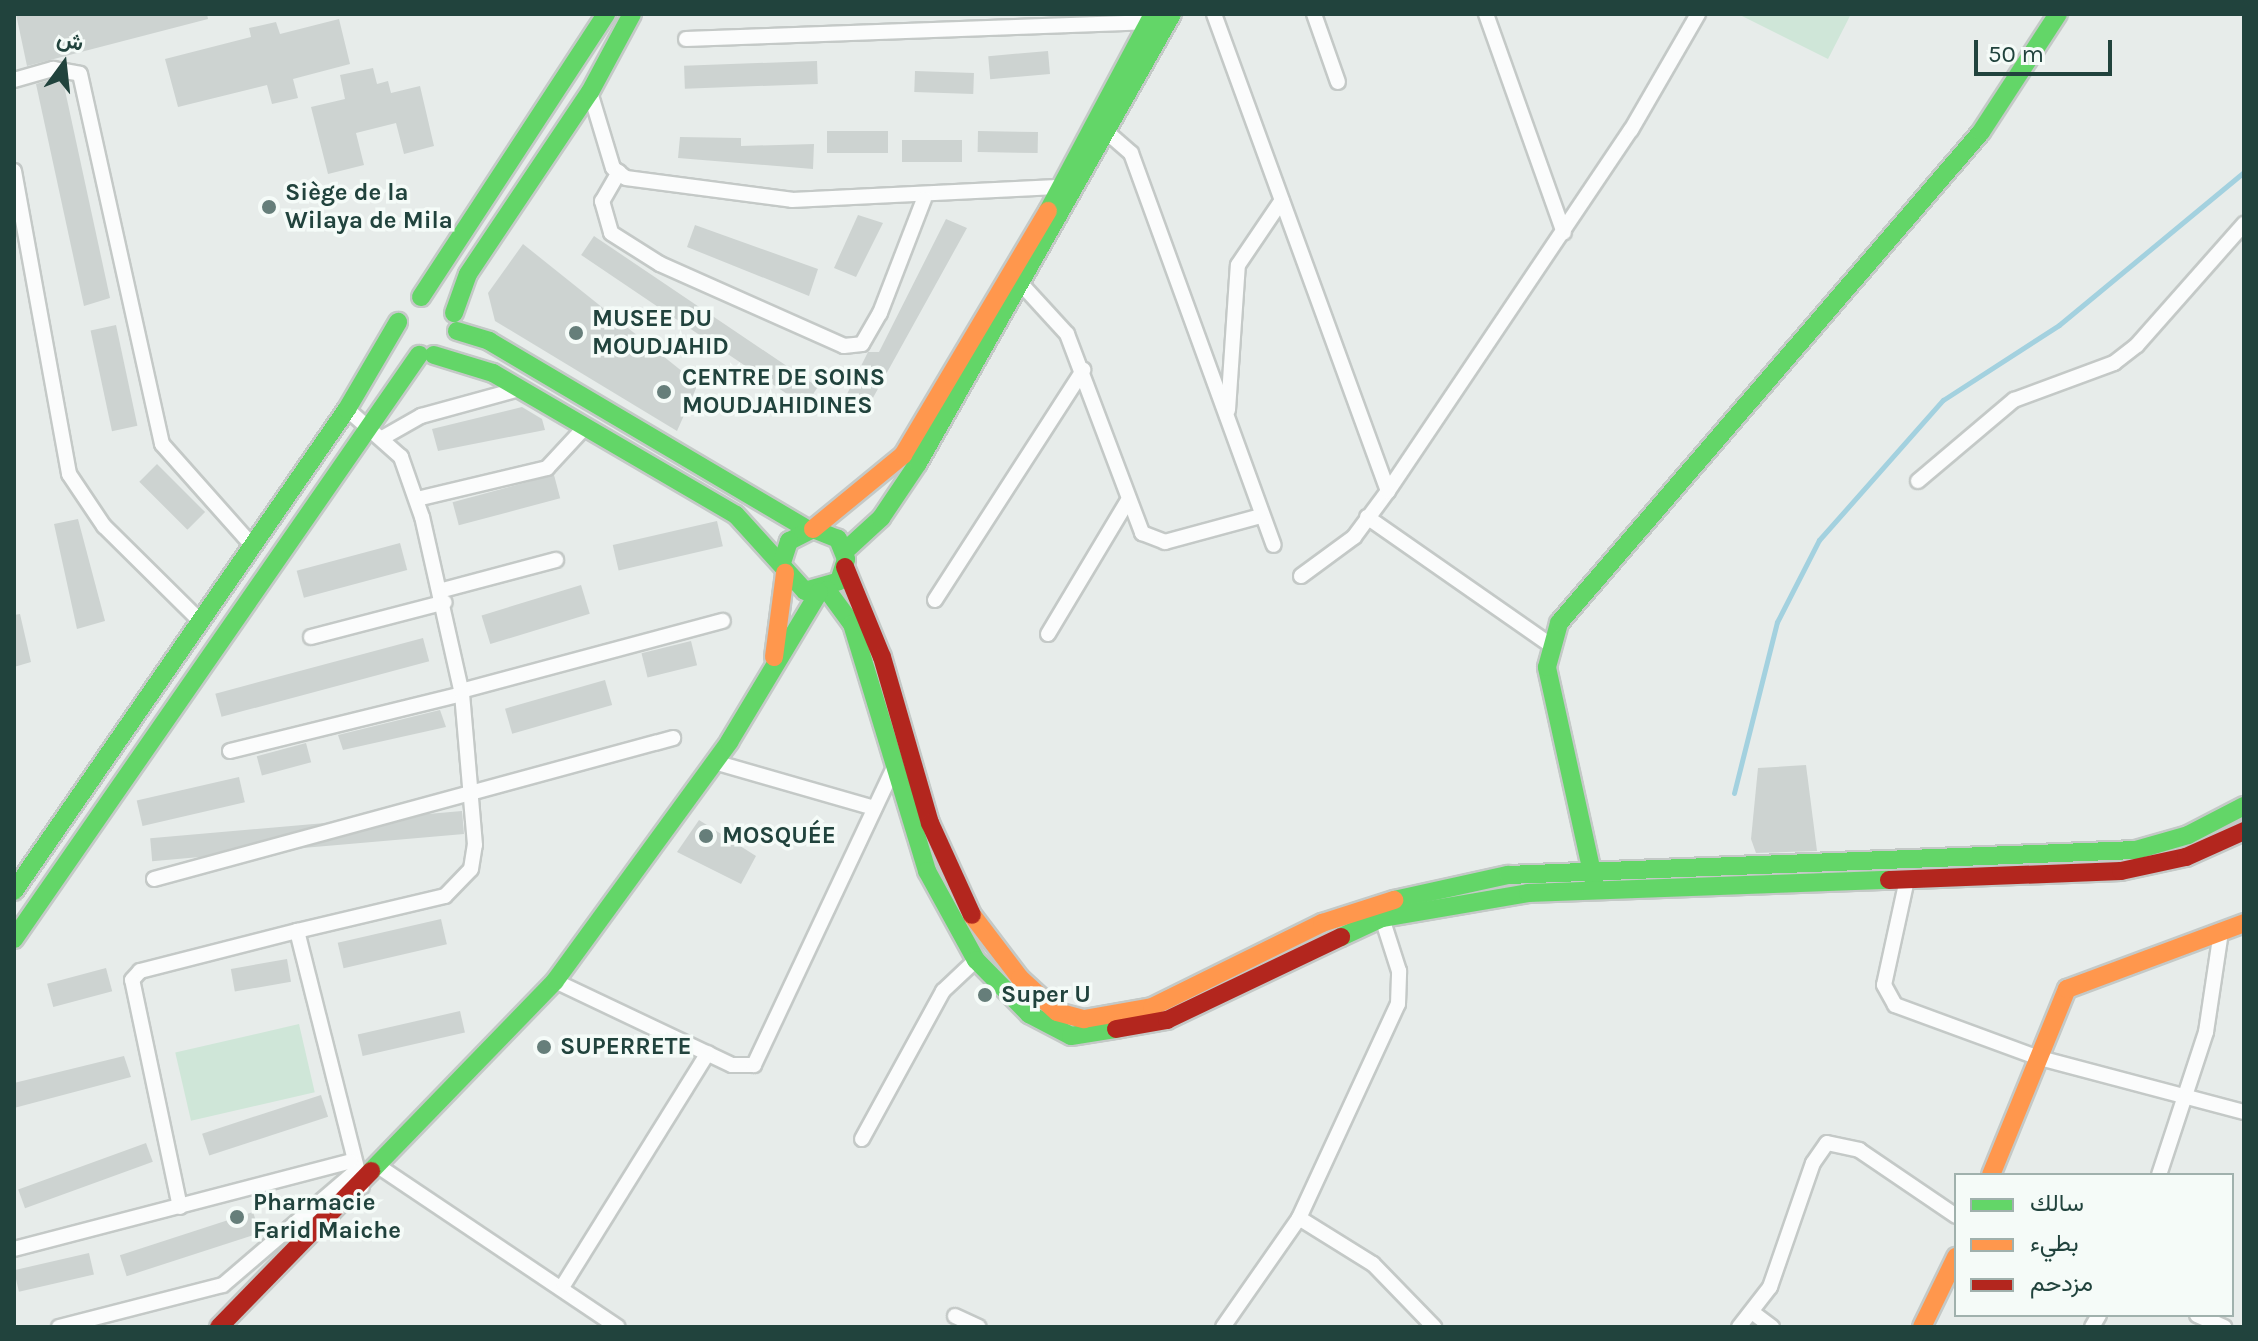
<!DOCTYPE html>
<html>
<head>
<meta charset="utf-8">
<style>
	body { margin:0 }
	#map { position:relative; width:2258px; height:1341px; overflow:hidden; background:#e7ecea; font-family:Karla,Vazirmatn,sans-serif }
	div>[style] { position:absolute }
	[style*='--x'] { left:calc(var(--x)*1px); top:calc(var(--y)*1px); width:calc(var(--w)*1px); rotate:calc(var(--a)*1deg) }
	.green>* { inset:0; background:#cfe6d8; transform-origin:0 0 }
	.stream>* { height:5px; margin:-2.5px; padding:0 2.5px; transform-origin:2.5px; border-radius:2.5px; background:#a3d1df }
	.building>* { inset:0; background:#cdd3d1; transform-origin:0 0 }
	.roads { filter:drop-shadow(2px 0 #c4c9c7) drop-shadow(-2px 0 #c4c9c7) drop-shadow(0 2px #c4c9c7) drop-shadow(0 -2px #c4c9c7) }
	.street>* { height:14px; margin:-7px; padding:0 7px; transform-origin:7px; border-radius:7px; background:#fbfcfc }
	.fast>* { height:18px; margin:-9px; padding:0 9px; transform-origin:9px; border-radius:9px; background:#63d668 }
	.slow>* { height:18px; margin:-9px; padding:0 9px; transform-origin:9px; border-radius:9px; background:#ff974d }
	.jam>* { height:18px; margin:-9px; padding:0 9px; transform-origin:9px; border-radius:9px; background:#b3261e }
	.dots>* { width:22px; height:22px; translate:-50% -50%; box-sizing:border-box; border:4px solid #f5fbf8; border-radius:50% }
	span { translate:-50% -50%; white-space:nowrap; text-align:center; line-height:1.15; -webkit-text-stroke:7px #f5fbf8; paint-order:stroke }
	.poi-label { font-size:24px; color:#21433d; font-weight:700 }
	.left { translate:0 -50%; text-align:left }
	.frame { position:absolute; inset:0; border:16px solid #21433d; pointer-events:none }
	.legend { position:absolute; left:1954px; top:1173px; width:280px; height:144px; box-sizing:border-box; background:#f5fbf8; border:2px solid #a0b1ad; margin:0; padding:10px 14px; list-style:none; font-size:24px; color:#21433d }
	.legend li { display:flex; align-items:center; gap:16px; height:40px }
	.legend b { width:40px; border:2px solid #a0b1ad }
	.north { position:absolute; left:24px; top:24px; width:80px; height:80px; -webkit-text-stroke:6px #f5fbf8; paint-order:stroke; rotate:15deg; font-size:22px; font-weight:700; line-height:32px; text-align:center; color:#21433d }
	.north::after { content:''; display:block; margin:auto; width:28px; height:36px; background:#21433d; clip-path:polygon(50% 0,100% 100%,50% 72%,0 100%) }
	.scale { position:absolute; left:1974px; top:40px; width:138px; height:36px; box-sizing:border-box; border:4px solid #21433d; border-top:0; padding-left:10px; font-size:24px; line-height:28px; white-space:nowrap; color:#21433d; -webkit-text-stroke:6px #f5fbf8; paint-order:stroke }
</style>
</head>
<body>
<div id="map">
	<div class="green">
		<div style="clip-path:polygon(1738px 14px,1851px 14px,1828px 59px)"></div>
		<div style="left:299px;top:1024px;width:70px;height:127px;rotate:77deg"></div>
	</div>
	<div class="stream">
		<div style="--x:1734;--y:793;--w:176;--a:-75.9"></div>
		<div style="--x:1777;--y:622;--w:92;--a:-62.9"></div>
		<div style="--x:1819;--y:540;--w:187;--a:-48.5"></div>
		<div style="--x:1943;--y:400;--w:138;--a:-32.9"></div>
		<div style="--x:2059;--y:325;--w:240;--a:-39.6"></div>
	</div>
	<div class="building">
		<div style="clip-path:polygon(16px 14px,207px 14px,208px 19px,27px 66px)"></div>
		<div style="clip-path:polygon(339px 19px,350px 64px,293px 79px,298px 98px,272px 104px,267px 85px,178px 107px,165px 59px,251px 37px,249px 28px,276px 22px,280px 34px)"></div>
		<div style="left:1048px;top:51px;width:23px;height:60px;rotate:85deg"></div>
		<div style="left:817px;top:61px;width:23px;height:133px;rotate:88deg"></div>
		<div style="clip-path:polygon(373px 68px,377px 84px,388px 81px,391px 93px,420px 86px,434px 146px,404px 154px,396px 123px,356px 133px,364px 165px,328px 174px,311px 107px,345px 99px,340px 75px)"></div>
		<div style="left:915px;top:71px;width:59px;height:21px;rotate:2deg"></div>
		<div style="clip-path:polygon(53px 79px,63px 81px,110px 298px,84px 306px,36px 84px)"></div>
		<div style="left:827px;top:131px;width:61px;height:22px"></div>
		<div style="left:978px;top:131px;width:60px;height:21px;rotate:1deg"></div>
		<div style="clip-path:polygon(680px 137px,741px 138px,741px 146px,814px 144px,813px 169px,678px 158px)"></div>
		<div style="left:902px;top:140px;width:60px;height:22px"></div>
		<div style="clip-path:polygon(858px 215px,883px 223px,856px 277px,834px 268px)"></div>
		<div style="clip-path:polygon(946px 219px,967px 228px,864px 414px,843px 402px,868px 352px,879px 352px)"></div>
		<div style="clip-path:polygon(695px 225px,818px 269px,809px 296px,687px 247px)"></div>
		<div style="left:594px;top:236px;width:270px;height:23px;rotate:34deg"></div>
		<div style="clip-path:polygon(523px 244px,698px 384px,677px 431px,495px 321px,488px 293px)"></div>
		<div style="left:116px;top:325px;width:103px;height:26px;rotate:78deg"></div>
		<div style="clip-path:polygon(522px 407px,542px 419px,545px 430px,438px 451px,432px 429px)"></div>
		<div style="left:157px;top:464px;width:68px;height:25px;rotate:45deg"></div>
		<div style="left:554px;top:475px;width:24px;height:105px;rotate:75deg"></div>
		<div style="clip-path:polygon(78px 519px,105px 621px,77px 629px,54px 524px)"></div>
		<div style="left:717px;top:521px;width:26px;height:107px;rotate:77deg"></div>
		<div style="left:400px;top:543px;width:28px;height:107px;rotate:75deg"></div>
		<div style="left:581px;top:585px;width:30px;height:104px;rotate:73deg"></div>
		<div style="clip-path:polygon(20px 614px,31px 662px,14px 667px,14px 615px)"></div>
		<div style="left:423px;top:638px;width:24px;height:215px;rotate:75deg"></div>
		<div style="left:691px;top:641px;width:25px;height:51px;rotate:76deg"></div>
		<div style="left:605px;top:680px;width:26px;height:104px;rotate:74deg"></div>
		<div style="clip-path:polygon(440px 710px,446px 727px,343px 750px,338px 735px)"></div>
		<div style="left:306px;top:743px;width:20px;height:51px;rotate:75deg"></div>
		<div style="clip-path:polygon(1806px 765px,1817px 851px,1756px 853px,1751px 839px,1758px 768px)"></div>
		<div style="left:239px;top:777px;width:26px;height:105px;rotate:77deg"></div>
		<div style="left:462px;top:811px;width:23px;height:313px;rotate:85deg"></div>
		<div style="clip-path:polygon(699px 820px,756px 856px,741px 884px,677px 852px)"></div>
		<div style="left:441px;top:919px;width:26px;height:106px;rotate:77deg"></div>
		<div style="left:287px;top:959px;width:23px;height:57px;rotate:80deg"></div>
		<div style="left:106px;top:968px;width:24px;height:61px;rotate:75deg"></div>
		<div style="left:460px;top:1011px;width:22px;height:105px;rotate:77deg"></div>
		<div style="clip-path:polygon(124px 1056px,131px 1077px,14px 1108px,14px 1083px)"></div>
		<div style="left:321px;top:1095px;width:23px;height:125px;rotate:72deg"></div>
		<div style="left:146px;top:1143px;width:20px;height:136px;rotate:70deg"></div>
		<div style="left:253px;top:1212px;width:22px;height:140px;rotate:72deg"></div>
		<div style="left:89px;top:1253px;width:22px;height:77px;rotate:77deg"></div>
	</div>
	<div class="roads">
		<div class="street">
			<div style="--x:1214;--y:14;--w:508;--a:69.96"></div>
			<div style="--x:1314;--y:14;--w:72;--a:70.6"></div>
			<div style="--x:1486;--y:14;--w:232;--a:70.4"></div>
			<div style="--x:686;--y:39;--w:467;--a:-2.1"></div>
			<div style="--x:14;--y:80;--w:41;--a:-15.8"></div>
			<div style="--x:53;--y:69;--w:27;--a:10"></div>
			<div style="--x:80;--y:74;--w:379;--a:77.5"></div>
			<div style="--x:162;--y:444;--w:132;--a:48.4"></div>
			<div style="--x:590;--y:92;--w:79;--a:73.2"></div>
			<div style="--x:613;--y:168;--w:16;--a:38"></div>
			<div style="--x:626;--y:178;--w:167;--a:7.5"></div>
			<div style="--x:792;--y:200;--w:270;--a:-2.8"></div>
			<div style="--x:1109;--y:134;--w:29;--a:41"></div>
			<div style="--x:1131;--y:153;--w:417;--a:70"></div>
			<div style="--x:14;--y:171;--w:308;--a:79.7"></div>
			<div style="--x:69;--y:474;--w:63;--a:56.1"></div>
			<div style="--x:104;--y:526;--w:132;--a:44.7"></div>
			<div style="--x:619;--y:172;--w:34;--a:120"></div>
			<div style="--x:602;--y:201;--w:33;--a:74"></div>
			<div style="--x:611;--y:233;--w:58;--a:32.3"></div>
			<div style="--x:660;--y:264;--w:201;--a:24"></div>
			<div style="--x:844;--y:346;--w:18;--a:-6"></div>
			<div style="--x:862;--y:344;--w:36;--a:-60"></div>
			<div style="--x:880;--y:313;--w:122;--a:-68.9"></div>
			<div style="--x:1023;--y:286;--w:65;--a:47.5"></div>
			<div style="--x:1067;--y:334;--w:213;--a:69.3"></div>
			<div style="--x:1142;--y:533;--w:25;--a:21"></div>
			<div style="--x:1165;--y:542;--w:99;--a:-15.2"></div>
			<div style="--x:1228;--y:410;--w:145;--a:-86.1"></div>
			<div style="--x:1238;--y:265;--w:78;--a:-55.9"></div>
			<div style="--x:384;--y:437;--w:43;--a:-29.6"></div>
			<div style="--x:421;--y:416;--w:102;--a:-15.4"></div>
			<div style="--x:1918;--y:481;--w:126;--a:-40.2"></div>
			<div style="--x:2014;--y:400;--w:107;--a:-20.3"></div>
			<div style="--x:2114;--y:363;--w:29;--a:-38"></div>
			<div style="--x:2137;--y:345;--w:162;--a:-48.5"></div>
			<div style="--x:417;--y:499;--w:134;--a:-13.4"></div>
			<div style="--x:547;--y:468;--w:56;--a:-47.2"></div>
			<div style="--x:1367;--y:517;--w:222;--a:34.9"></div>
			<div style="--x:1301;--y:576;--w:66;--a:-36.3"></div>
			<div style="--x:1354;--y:537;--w:57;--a:-53.5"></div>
			<div style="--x:1388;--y:491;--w:435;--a:-56.1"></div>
			<div style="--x:1631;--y:130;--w:134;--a:-60"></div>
			<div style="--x:443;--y:590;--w:117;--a:-14.9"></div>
			<div style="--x:935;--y:600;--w:274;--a:-57.2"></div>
			<div style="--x:1048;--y:634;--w:154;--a:-59.1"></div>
			<div style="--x:311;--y:637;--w:138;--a:-14.6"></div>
			<div style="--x:461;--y:691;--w:271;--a:-15"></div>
			<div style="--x:230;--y:751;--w:239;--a:-13.8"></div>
			<div style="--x:714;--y:762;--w:166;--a:16"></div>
			<div style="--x:154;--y:879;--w:538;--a:-15.2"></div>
			<div style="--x:1906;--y:884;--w:103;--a:102.3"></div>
			<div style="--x:1884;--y:985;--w:23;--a:61"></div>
			<div style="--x:1895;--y:1005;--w:150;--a:20.2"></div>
			<div style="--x:2036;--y:1057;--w:215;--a:14.8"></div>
			<div style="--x:297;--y:931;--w:152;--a:-13.3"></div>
			<div style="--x:445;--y:896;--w:37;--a:-46"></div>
			<div style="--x:471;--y:869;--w:24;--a:-81"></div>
			<div style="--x:475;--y:845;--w:152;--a:-94.9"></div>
			<div style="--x:462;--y:694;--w:181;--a:-102.7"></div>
			<div style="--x:422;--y:517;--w:64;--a:-109.3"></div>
			<div style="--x:401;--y:457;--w:72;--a:-138.4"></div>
			<div style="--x:555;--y:981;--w:196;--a:25.4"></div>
			<div style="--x:732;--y:1065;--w:22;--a:0"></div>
			<div style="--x:754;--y:1065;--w:324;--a:-64.8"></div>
			<div style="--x:862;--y:1139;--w:169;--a:-61.3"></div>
			<div style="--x:943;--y:991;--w:45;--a:-43.2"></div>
			<div style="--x:381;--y:1168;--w:285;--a:33.9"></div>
			<div style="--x:2159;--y:1175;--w:151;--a:-71.8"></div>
			<div style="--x:2206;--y:1032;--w:101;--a:-81.5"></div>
			<div style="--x:180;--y:1207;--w:232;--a:-101.9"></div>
			<div style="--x:132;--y:980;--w:12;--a:-48"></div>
			<div style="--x:140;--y:971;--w:162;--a:-14.3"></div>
			<div style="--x:297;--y:931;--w:264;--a:75.8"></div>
			<div style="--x:1299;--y:1218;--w:87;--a:31.9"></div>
			<div style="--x:1373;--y:1264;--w:88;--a:45.9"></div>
			<div style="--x:14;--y:1249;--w:348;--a:-14.6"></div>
			<div style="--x:564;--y:1284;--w:272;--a:-58.1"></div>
			<div style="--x:1752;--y:1312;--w:25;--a:37"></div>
			<div style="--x:2197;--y:1315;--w:30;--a:24"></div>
			<div style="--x:955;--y:1316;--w:26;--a:25"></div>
			<div style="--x:59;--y:1327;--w:169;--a:-14.4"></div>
			<div style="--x:223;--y:1285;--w:174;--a:-40.6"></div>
			<div style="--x:1223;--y:1327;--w:133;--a:-55.1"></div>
			<div style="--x:1299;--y:1218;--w:236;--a:-65.2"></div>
			<div style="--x:1398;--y:1004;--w:33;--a:-88"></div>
			<div style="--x:1399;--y:971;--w:56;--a:-107.8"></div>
			<div style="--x:1739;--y:1327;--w:51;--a:-52.2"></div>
			<div style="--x:1770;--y:1287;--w:131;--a:-70.9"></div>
			<div style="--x:1813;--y:1163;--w:24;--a:-55"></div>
			<div style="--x:1827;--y:1143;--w:33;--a:12"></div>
			<div style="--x:1859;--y:1150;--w:117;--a:34.2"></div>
			<div style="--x:2092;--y:1327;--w:14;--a:-60"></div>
		</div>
		<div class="fast">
			<div style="--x:1048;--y:211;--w:223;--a:-61.9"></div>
			<div style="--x:421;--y:297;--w:338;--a:-56.8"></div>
			<div style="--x:454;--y:313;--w:41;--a:-70.3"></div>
			<div style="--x:468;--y:274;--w:219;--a:-56.2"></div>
			<div style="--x:590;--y:92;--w:89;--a:-61.7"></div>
			<div style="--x:457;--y:331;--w:34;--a:17"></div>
			<div style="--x:489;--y:341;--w:369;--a:30.6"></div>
			<div style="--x:434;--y:355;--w:62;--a:17"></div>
			<div style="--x:493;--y:373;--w:281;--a:30.3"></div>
			<div style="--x:736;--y:515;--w:103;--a:47.8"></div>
			<div style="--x:805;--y:591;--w:35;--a:-16"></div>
			<div style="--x:839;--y:581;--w:23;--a:-72"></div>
			<div style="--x:846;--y:559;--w:22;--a:-112"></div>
			<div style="--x:838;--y:539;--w:27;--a:-158"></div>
			<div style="--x:813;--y:529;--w:27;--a:153"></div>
			<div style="--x:789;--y:541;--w:23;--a:108"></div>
			<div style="--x:845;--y:551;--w:49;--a:-42.5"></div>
			<div style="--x:881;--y:518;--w:66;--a:-56.1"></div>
			<div style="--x:918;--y:463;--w:516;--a:-60.5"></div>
			<div style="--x:827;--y:590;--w:42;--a:53.7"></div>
			<div style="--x:852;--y:624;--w:258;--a:73.1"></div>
			<div style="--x:927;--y:871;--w:102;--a:61.2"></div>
			<div style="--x:976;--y:960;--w:76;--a:45.5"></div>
			<div style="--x:1029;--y:1014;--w:47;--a:27.6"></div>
			<div style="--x:1071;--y:1036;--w:46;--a:-8.8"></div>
			<div style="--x:1595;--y:886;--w:224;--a:-102.4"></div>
			<div style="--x:1547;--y:667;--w:46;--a:-74.7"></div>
			<div style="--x:1559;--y:623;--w:647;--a:-49.32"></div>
			<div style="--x:1981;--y:132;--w:141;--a:-56.9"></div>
			<div style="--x:14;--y:891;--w:586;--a:-55.36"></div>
			<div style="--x:347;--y:409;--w:101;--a:-59.6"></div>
			<div style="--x:1394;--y:900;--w:117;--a:-12.4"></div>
			<div style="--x:1508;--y:875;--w:628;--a:-2.28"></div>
			<div style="--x:2136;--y:850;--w:54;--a:-16.1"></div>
			<div style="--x:2188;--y:835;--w:63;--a:-27.4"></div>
			<div style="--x:1341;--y:937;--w:45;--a:-24.9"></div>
			<div style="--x:1382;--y:918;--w:148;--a:-9.7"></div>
			<div style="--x:1528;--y:893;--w:361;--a:-2.1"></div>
			<div style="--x:14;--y:939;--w:711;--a:-55.26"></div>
			<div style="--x:371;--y:1171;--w:264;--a:-45.9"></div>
			<div style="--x:555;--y:981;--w:296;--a:-53.9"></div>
			<div style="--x:729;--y:742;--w:175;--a:-59"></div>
		</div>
		<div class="slow">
			<div style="--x:813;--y:529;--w:117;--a:-39.4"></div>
			<div style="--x:903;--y:455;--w:284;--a:-59.3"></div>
			<div style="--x:774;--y:657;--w:85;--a:-82.5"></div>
			<div style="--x:972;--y:915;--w:79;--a:52.7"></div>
			<div style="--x:1020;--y:978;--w:50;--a:42.6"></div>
			<div style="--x:1057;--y:1012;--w:28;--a:15"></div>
			<div style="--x:1084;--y:1019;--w:69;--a:-10"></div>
			<div style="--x:1152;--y:1007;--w:190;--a:-26.3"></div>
			<div style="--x:1322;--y:923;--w:76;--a:-17.7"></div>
			<div style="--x:1991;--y:1175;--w:201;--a:-67.8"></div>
			<div style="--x:2067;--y:989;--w:189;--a:-20.4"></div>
			<div style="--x:1922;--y:1327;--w:78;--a:-64.1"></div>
		</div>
		<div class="jam">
			<div style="--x:845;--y:567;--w:97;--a:67.7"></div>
			<div style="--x:882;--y:657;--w:173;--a:73.9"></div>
			<div style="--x:930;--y:823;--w:101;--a:65.5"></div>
			<div style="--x:1889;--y:880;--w:232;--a:-2.2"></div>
			<div style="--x:2121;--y:871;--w:66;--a:-12.2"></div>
			<div style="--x:2186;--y:857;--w:64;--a:-24.1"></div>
			<div style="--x:1116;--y:1029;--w:52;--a:-10"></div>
			<div style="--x:1167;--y:1020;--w:193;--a:-25.5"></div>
			<div style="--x:219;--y:1327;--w:218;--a:-45.7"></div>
		</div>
	</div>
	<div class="dots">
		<div style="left:269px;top:207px;background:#667e7a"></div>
		<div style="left:576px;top:333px;background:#667e7a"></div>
		<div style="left:664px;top:392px;background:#667e7a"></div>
		<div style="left:706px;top:836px;background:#667e7a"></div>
		<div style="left:985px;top:995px;background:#667e7a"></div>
		<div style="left:544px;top:1047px;background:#667e7a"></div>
		<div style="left:237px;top:1217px;background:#667e7a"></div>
	</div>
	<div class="poi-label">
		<span class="left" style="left:285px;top:207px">Siège de la<br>Wilaya de Mila</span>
		<span class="left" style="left:592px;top:333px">MUSEE DU<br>MOUDJAHID</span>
		<span class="left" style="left:682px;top:392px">CENTRE DE SOINS<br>MOUDJAHIDINES</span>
		<span class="left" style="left:722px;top:836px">MOSQUÉE</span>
		<span class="left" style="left:1001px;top:995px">Super U</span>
		<span class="left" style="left:560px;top:1047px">SUPERRETE</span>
		<span class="left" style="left:253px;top:1217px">Pharmacie<br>Farid Maiche</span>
	</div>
	<div class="frame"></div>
	<ul class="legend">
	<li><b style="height:10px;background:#63d668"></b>سالك</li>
	<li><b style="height:10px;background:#ff974d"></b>بطيء</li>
	<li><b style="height:10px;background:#b3261e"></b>مزدحم</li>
	</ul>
	<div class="north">ش</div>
	<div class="scale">50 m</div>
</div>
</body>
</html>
